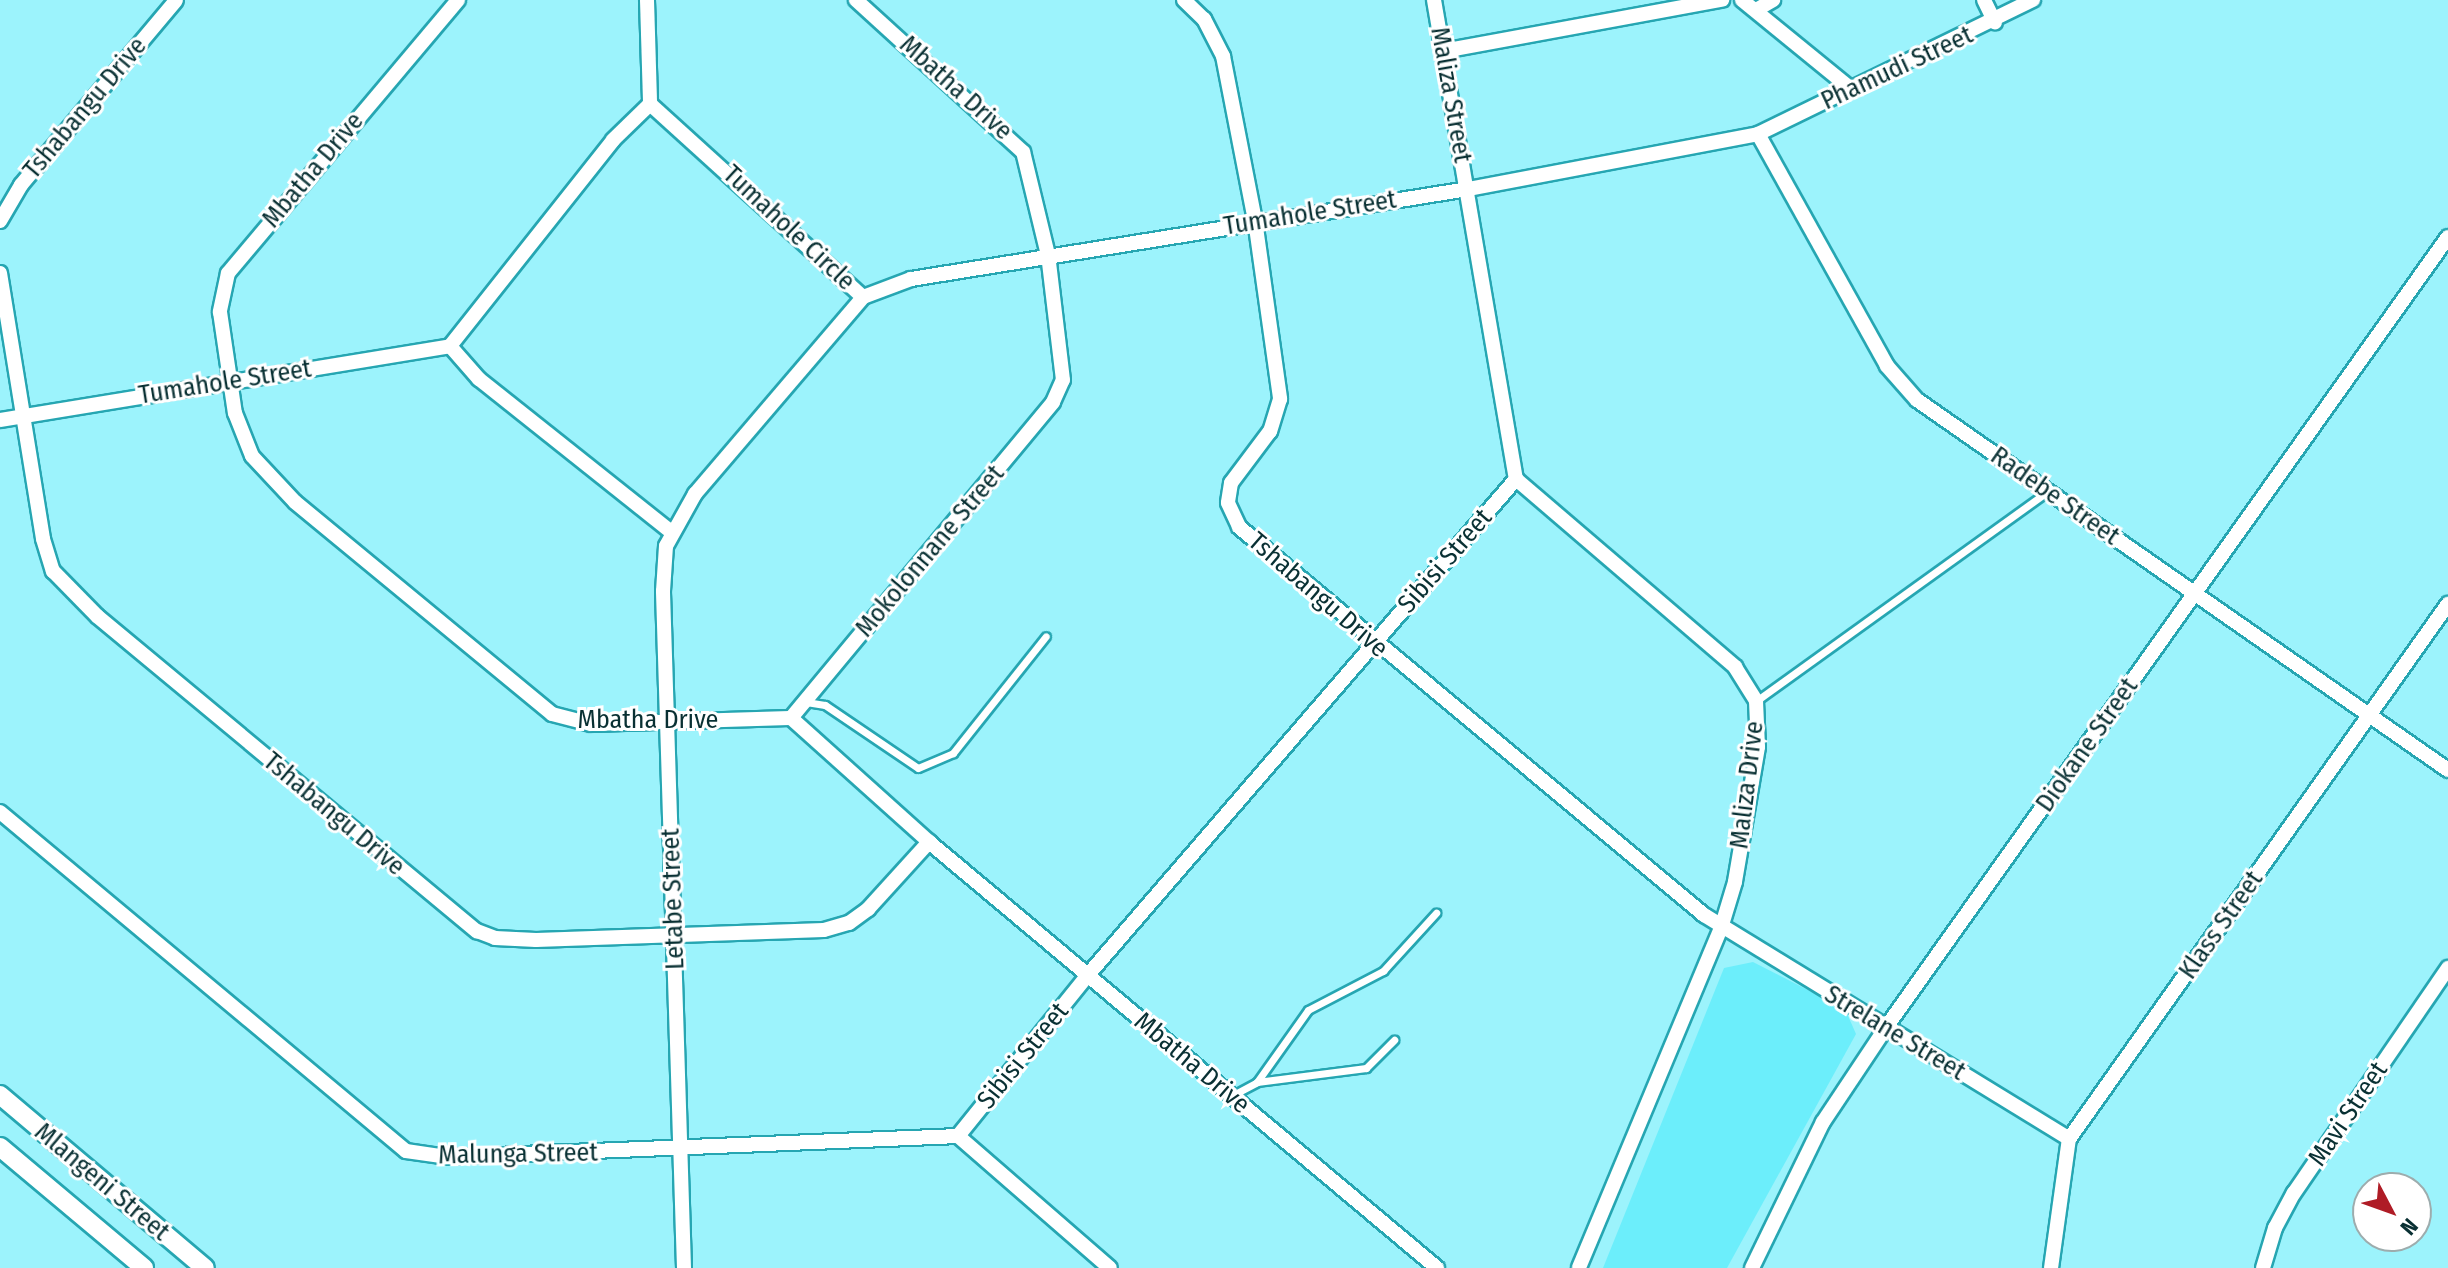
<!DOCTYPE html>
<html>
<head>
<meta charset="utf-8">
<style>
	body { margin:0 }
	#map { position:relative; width:2448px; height:1268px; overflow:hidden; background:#9cf3fc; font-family:"Fira Sans Condensed",sans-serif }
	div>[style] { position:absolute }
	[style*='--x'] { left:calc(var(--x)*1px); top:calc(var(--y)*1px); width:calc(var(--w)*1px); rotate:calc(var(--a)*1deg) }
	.built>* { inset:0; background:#6ceefb }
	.roads { filter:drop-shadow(2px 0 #26a6b2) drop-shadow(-2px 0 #26a6b2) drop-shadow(0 2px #26a6b2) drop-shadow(0 -2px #26a6b2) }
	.service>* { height:7px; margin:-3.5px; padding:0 3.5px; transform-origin:3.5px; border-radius:3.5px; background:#fff }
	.minor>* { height:14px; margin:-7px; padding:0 7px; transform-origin:7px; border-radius:7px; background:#fff }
	.tertiary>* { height:18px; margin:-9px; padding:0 9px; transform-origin:9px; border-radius:9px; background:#fff }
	span { translate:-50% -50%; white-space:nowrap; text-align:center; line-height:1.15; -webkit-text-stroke:6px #fff; paint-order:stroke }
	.street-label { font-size:26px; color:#093033 }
	.north { position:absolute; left:2352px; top:1172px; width:80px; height:80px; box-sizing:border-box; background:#fff; border:2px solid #9dacad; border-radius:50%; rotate:131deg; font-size:22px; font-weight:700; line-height:32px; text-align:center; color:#093033 }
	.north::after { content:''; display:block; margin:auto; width:28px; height:36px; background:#af1c26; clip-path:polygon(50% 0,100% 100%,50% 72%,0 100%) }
</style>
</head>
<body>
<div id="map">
	<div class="built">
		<div style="clip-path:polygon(1753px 962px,1845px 1009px,1856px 1034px,1727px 1268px,1603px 1268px,1724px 968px)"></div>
	</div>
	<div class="roads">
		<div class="service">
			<div style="--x:1756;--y:701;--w:360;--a:-35.7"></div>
			<div style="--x:806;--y:702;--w:19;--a:9"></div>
			<div style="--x:825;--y:705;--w:112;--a:34.1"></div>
			<div style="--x:918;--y:768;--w:38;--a:-23"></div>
			<div style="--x:953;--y:753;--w:149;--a:-51.5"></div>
			<div style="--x:1257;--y:1082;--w:88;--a:-54.7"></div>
			<div style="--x:1308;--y:1010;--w:85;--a:-27.5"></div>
			<div style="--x:1383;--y:971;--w:79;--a:-47.6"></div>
			<div style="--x:1233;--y:1095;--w:27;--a:-28"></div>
			<div style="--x:1257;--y:1082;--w:110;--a:-7.3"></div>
			<div style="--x:1366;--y:1068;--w:40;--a:-45"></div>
		</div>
		<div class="minor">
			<div style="--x:458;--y:0;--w:357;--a:130.1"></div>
			<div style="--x:228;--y:273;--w:40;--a:102"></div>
			<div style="--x:220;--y:312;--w:102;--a:81.6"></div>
			<div style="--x:235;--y:413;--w:46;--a:68.4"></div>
			<div style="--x:252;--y:456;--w:63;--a:46.9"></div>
			<div style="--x:295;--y:502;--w:333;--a:39.5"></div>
			<div style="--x:552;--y:714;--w:40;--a:14.4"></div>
			<div style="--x:591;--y:724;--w:200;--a:-1.7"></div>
			<div style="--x:791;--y:718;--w:186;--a:41.9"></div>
			<div style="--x:929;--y:842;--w:663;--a:39.98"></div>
			<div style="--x:647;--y:0;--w:104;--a:88.3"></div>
			<div style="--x:1184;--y:0;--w:28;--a:44"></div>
			<div style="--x:1204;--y:19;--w:42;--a:62.8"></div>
			<div style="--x:1223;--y:56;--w:167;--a:79"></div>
			<div style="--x:1255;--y:220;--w:181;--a:82"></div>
			<div style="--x:1280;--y:399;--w:34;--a:107"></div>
			<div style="--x:1270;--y:431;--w:65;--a:126.9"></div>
			<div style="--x:1231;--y:483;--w:20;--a:99"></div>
			<div style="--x:1228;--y:503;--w:26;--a:65"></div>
			<div style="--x:1239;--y:527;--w:606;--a:39.84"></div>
			<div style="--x:1704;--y:915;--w:428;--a:31.5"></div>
			<div style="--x:1434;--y:0;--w:486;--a:80.3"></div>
			<div style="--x:1516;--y:479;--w:289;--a:40.6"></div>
			<div style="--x:1735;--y:667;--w:40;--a:58"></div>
			<div style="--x:1756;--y:701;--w:46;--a:87.5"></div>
			<div style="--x:1758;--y:747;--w:137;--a:99.7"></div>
			<div style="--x:1735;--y:882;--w:48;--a:106.9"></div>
			<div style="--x:1721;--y:928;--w:368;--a:112.7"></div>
			<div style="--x:1742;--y:0;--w:141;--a:39.2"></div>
			<div style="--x:1984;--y:0;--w:25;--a:64"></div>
			<div style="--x:1756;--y:10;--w:20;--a:-30"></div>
			<div style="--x:1443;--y:51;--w:284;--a:-10.4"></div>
			<div style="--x:650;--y:104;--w:287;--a:42.2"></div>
			<div style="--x:1758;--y:134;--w:265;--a:60.9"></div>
			<div style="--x:1887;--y:366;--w:45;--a:48.6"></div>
			<div style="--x:1917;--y:400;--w:647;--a:34.87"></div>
			<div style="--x:0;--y:221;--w:42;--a:-59.7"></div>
			<div style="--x:21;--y:185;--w:241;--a:-50"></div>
			<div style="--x:0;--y:273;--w:269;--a:80.8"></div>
			<div style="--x:43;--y:539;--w:34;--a:73"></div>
			<div style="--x:53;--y:571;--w:63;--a:45.6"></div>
			<div style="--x:97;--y:616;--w:494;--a:39.7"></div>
			<div style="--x:477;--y:931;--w:19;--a:21"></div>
			<div style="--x:495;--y:938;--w:41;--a:2.8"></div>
			<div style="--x:536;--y:940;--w:288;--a:-2"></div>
			<div style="--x:824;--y:930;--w:26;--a:-16"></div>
			<div style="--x:849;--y:923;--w:24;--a:-36"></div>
			<div style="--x:868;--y:909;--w:91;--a:-47.7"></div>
			<div style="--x:450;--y:346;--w:263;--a:-51.6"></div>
			<div style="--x:613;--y:140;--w:52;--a:-44.2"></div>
			<div style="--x:450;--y:346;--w:44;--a:48.7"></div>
			<div style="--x:479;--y:379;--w:244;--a:38.5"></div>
			<div style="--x:0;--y:420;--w:456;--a:-9.3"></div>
			<div style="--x:791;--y:718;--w:410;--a:-50.3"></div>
			<div style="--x:1053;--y:402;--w:24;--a:-66"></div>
			<div style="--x:1063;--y:380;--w:126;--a:-96.8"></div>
			<div style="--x:1048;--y:255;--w:106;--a:-103.6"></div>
			<div style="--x:1023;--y:152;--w:226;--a:-137.7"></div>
			<div style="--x:0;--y:812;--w:529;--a:39.86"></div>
			<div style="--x:406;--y:1151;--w:41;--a:8.3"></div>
			<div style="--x:447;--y:1157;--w:511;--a:-2.35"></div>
			<div style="--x:958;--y:1136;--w:201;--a:41"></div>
			<div style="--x:958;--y:1136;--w:206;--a:-51.1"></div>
			<div style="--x:1087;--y:976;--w:657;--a:-49.2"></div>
			<div style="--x:684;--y:1268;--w:677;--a:-91.78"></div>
			<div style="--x:663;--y:591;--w:45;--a:-86.2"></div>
			<div style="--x:666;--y:546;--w:60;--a:-60.9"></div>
			<div style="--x:695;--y:494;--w:259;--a:-49.5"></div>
			<div style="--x:863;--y:297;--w:51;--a:-20.6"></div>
			<div style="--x:911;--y:279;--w:564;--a:-9.18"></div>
			<div style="--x:1468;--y:189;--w:295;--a:-10.7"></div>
			<div style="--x:1758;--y:134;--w:306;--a:-26"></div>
			<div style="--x:1752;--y:1268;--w:162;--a:-64.1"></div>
			<div style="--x:1823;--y:1122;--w:115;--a:-56.3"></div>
			<div style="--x:1887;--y:1026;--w:968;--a:-54.59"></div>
			<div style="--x:2051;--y:1268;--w:130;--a:-82.1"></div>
			<div style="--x:2069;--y:1139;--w:656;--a:-54.69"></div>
			<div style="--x:2263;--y:1268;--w:42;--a:-73.3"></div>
			<div style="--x:2275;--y:1228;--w:40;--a:-62"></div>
			<div style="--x:2294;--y:1193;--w:273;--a:-55.6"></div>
		</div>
		<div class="tertiary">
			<div style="--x:0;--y:1095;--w:268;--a:40.2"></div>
			<div style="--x:0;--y:1147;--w:188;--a:40"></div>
		</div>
	</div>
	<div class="street-label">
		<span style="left:1897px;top:68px;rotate:-25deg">Phamudi Street</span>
		<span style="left:956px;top:88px;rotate:42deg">Mbatha Drive</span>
		<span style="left:1451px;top:95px;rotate:80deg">Maliza Street</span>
		<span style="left:85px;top:108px;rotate:-50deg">Tshabangu Drive</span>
		<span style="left:313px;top:170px;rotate:-50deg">Mbatha Drive</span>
		<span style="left:1310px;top:213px;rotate:-9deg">Tumahole Street</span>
		<span style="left:789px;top:228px;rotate:43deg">Tumahole Circle</span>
		<span style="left:225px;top:382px;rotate:-9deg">Tumahole Street</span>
		<span style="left:2055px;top:496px;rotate:35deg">Radebe Street</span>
		<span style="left:930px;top:551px;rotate:-50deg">Mokolonnane Street</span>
		<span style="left:1445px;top:561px;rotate:-49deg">Sibisi Street</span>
		<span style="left:1318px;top:595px;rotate:41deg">Tshabangu Drive</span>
		<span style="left:648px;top:720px">Mbatha Drive</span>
		<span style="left:2087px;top:745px;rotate:-55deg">Diokane Street</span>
		<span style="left:1747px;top:785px;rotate:-83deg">Maliza Drive</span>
		<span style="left:334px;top:814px;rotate:40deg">Tshabangu Drive</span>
		<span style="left:673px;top:899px;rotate:-92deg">Letabe Street</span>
		<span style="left:2221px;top:925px;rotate:-55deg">Klass Street</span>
		<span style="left:1895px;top:1033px;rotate:31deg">Strelane Street</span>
		<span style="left:1023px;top:1056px;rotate:-51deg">Sibisi Street</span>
		<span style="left:1192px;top:1063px;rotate:40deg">Mbatha Drive</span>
		<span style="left:2348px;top:1114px;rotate:-56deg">Mavi Street</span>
		<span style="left:518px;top:1154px;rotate:-1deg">Malunga Street</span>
		<span style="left:102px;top:1182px;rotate:40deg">Mlangeni Street</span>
	</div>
	<div class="north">N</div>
</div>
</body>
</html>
